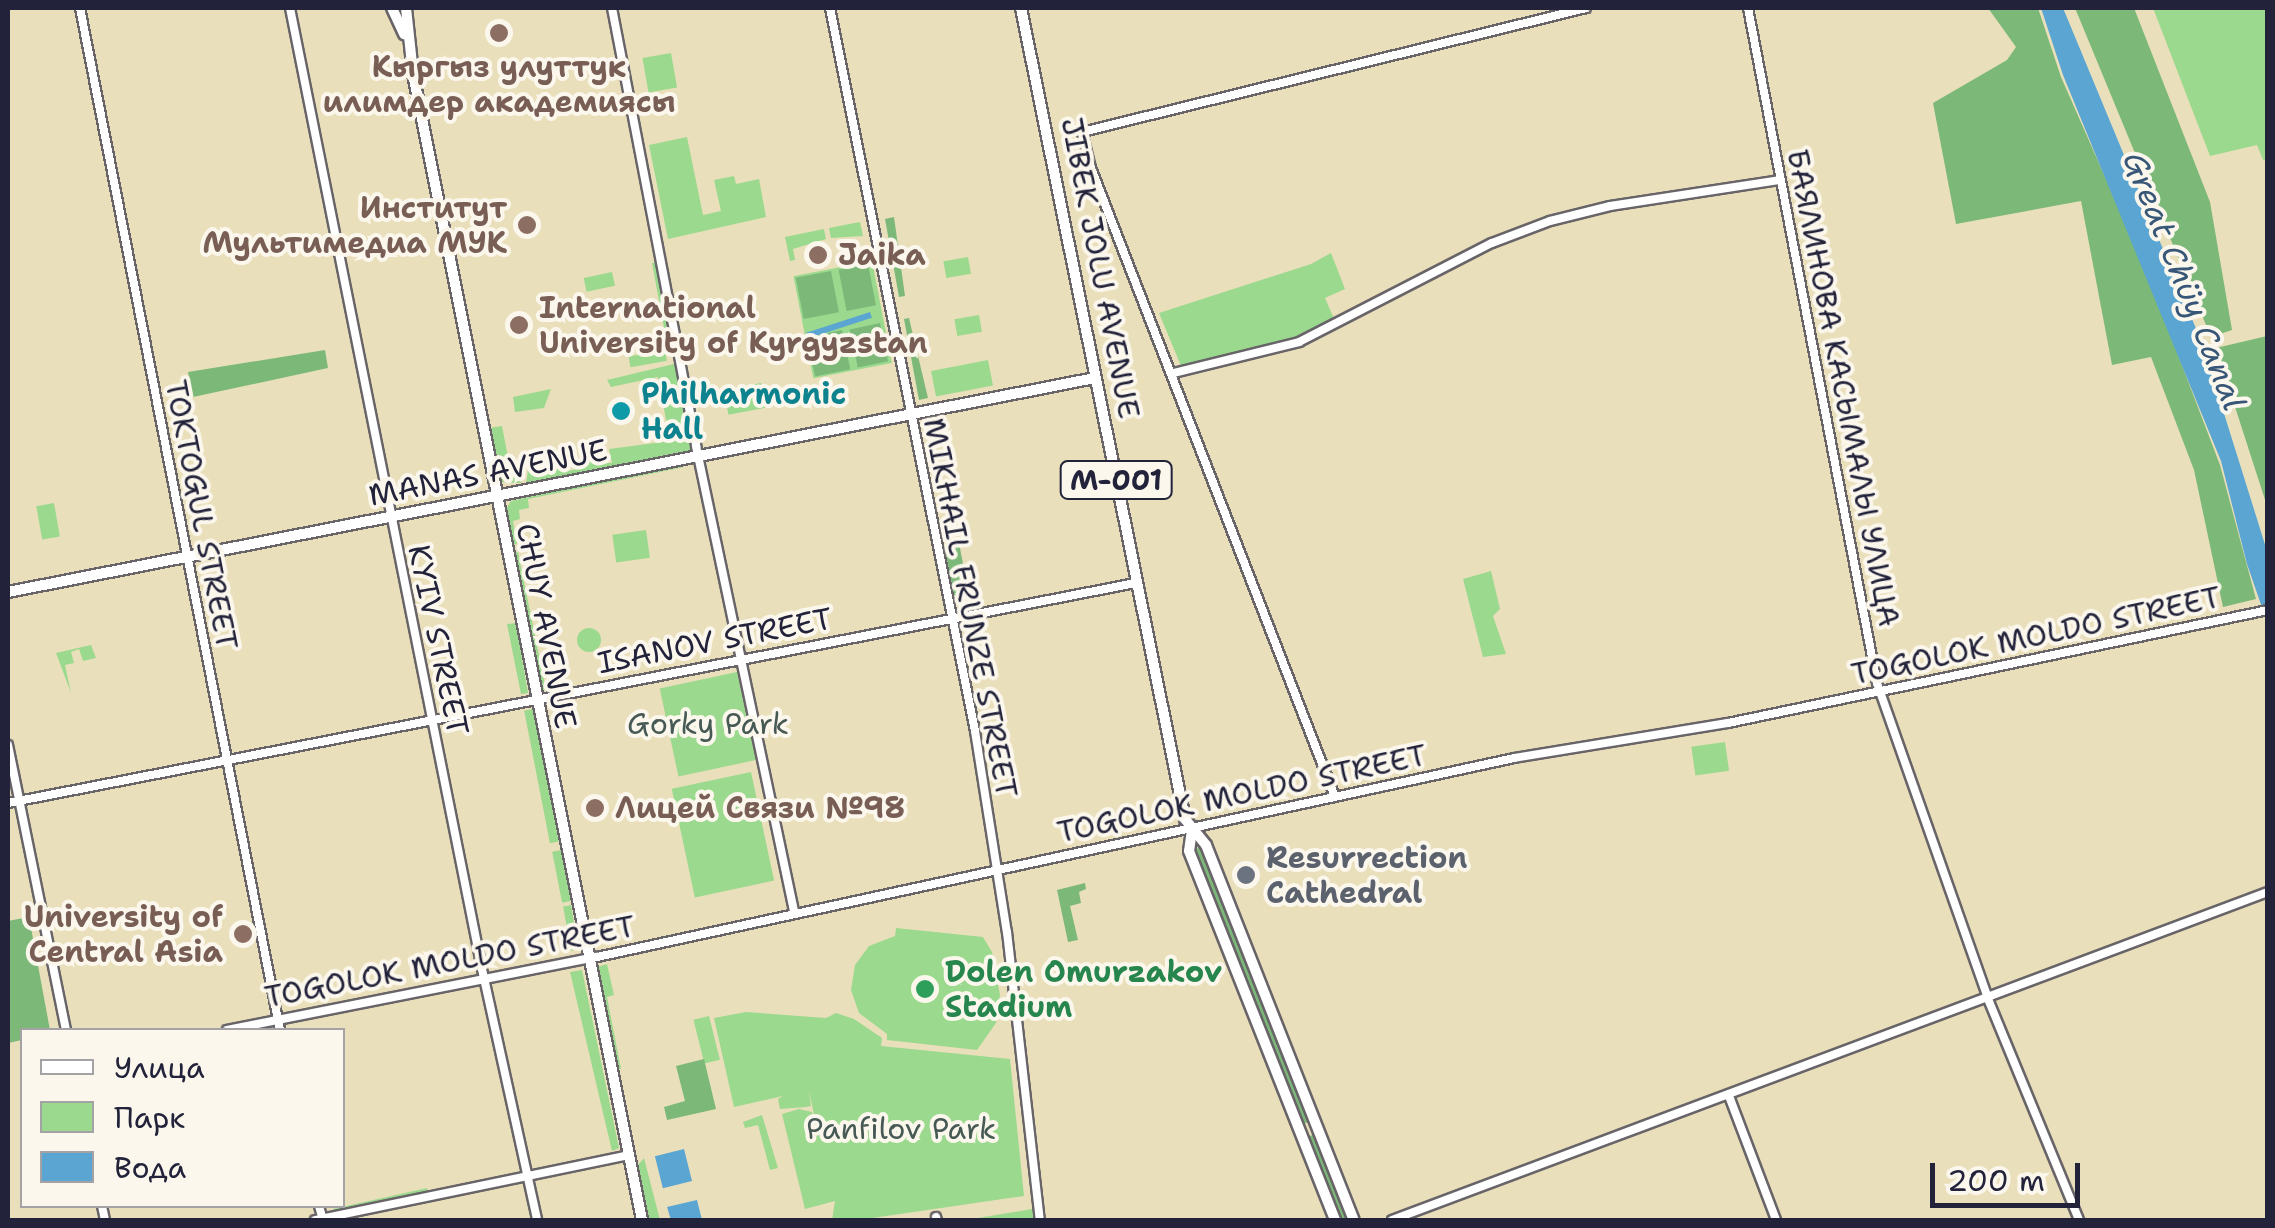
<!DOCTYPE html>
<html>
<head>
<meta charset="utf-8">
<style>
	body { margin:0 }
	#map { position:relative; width:2275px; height:1228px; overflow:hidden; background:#eadfbb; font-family:"Shantell Sans",sans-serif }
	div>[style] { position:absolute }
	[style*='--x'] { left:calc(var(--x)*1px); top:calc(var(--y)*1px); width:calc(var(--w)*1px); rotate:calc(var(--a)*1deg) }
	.green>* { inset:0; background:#9bd98e; transform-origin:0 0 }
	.round { border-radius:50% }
	.forest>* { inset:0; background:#7cb979; transform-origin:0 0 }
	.water>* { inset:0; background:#5aa5d2; transform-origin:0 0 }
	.roads { filter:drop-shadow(2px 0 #686468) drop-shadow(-2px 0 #686468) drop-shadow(0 2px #686468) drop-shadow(0 -2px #686468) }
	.tertiary>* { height:8px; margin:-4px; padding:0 4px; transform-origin:4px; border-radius:4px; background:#fff }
	.secondary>* { height:8px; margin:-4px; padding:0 4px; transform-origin:4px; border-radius:4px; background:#fff }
	.primary>* { height:10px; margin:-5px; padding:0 5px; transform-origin:5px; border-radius:5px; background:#fff }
	.dots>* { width:28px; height:28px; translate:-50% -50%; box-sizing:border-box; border:5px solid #fbf7ec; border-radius:50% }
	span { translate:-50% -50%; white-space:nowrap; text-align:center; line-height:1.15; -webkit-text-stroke:8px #fbf7ec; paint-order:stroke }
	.shield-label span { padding:2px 8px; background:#fbf7ec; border:2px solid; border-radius:8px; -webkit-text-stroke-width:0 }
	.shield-label { font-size:28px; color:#22223b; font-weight:700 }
	.education-label { font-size:30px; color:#785e54; font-weight:700 }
	.right { translate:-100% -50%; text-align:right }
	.left { translate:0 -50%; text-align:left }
	.street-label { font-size:30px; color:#22223b }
	.culture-label { font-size:30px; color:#0d838f; font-weight:700 }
	.park-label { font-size:30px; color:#465954 }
	.worship-label { font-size:30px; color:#5b616d; font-weight:700 }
	.leisure-label { font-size:30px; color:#27864d; font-weight:700 }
	.water-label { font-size:32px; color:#385677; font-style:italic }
	.frame { position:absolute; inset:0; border:10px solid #22223b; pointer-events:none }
	.legend { position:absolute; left:20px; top:1028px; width:325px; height:180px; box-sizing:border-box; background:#fbf7ec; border:2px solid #a4a2a5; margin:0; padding:12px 18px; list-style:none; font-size:30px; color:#22223b }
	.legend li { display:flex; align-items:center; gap:20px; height:50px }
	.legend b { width:50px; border:2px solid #a4a2a5 }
	.scale { position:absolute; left:1930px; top:1163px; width:150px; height:45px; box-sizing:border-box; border:5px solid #22223b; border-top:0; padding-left:12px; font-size:30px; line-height:35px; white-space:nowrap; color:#22223b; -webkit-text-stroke:8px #fbf7ec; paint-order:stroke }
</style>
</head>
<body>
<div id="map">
	<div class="green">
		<div style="clip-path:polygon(2153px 8px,2267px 8px,2267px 159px,2263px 160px,2257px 145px,2210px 156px)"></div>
		<div style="left:671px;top:53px;width:35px;height:29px;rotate:80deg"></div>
		<div style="clip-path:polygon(687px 137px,703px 215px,721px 211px,714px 180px,734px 176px,736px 184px,759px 179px,766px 217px,668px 239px,649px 145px)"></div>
		<div style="clip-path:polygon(860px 222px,863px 236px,831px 238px,829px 228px)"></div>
		<div style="clip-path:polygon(824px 229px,826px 239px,793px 249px,795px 260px,790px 261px,785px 237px)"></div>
		<div style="clip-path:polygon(1331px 253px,1345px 289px,1325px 298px,1335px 321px,1294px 340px,1181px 366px,1159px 313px,1311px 264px)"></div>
		<div style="left:968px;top:257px;width:17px;height:25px;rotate:80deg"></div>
		<div style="left:872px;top:261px;width:104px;height:80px;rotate:79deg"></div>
		<div style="clip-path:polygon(658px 262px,674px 343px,667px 344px,652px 263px)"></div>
		<div style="left:612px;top:272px;width:14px;height:29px;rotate:78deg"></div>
		<div style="left:979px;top:315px;width:17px;height:25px;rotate:80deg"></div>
		<div style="left:665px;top:350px;width:11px;height:37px;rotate:80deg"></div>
		<div style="left:988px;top:360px;width:26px;height:58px;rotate:79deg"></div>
		<div style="clip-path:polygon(678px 363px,694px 452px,526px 485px,529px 462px,530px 467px,546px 464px,546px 458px,551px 457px,568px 471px,581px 468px,580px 459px,605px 454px,606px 463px,612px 463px,609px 449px,670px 441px,658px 377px,611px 387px,607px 380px)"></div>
		<div style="left:761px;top:383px;width:25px;height:38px;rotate:79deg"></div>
		<div style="clip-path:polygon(551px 389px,544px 408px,515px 412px,513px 397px)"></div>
		<div style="clip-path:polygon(502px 426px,512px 478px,516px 477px,518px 466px,521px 483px,499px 482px,489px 428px)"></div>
		<div style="clip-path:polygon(683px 463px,684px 467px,528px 499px,529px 508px,519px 510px,520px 519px,513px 521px,517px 544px,509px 546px,503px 514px,511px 501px)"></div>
		<div style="left:54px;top:503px;width:34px;height:18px;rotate:80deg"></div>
		<div style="left:646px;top:530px;width:28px;height:34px;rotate:82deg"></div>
		<div style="clip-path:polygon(518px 552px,546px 690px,539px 691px,512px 553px)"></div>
		<div style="clip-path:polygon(1491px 571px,1500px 609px,1493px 616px,1506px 654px,1483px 657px,1463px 579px)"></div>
		<div style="clip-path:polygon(516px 623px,528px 693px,521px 694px,507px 624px)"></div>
		<div class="round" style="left:577px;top:628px;width:24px;height:24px"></div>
		<div style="clip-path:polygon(91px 645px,96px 658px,83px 661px,79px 649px,71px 652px,74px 663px,65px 665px,71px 693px,56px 653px)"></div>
		<div style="left:737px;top:672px;width:90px;height:79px;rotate:78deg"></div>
		<div style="left:533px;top:709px;width:135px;height:9px;rotate:79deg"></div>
		<div style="left:1725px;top:742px;width:29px;height:34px;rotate:82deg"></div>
		<div style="left:751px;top:772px;width:111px;height:81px;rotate:78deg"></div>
		<div style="left:561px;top:850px;width:52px;height:9px;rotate:79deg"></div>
		<div style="left:571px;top:905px;width:45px;height:8px;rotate:80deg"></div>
		<div style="clip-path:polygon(896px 928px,983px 937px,992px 952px,1000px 995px,996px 1023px,977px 1050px,887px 1040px,887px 1034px,859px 1013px,851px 990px,855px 965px,869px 946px,895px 936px)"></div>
		<div style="clip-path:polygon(607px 964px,614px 995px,607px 997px,621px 1069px,615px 1069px,597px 967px)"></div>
		<div style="clip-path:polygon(582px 970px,619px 1148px,612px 1151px,570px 972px)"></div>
		<div style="clip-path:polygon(746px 1012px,826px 1018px,836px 1013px,854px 1019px,882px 1038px,881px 1046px,1010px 1059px,1024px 1196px,859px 1220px,832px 1220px,835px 1201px,805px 1209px,782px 1114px,799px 1109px,812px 1112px,815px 1119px,809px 1091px,811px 1106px,806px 1107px,780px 1109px,778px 1099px,783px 1096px,734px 1107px,714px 1018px)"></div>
		<div style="left:709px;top:1016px;width:45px;height:16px;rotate:76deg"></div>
		<div style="clip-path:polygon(762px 1115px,778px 1168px,770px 1170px,758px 1125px,745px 1128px,743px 1122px)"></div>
		<div style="clip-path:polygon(644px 1158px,660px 1220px,649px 1220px,637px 1166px)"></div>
		<div style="clip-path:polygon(427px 1188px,429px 1194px,334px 1214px,333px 1209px)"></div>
		<div style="clip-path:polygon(1032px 1209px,1035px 1220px,966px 1220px)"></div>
	</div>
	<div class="forest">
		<div style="clip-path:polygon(1988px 8px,2038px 8px,2061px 77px,2143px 263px,2220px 465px,2256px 599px,2223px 607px,2194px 470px,2151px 357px,2112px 365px,2081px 201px,1956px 224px,1933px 103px,2007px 60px,2016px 47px)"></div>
		<div style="clip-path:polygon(2075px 8px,2134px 8px,2210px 202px,2232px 330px,2211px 337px)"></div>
		<div style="clip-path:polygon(894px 217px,905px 296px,899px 297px,885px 219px)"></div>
		<div style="left:868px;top:264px;width:42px;height:30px;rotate:79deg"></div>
		<div style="left:831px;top:271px;width:42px;height:36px;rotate:79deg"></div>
		<div style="clip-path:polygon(909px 318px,928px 398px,919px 400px,904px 319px)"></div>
		<div style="left:880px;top:323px;width:39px;height:31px;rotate:78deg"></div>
		<div style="left:842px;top:330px;width:40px;height:36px;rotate:78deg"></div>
		<div style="clip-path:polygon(2267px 336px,2268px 336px,2267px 506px,2216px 348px)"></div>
		<div style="clip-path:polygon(325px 350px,328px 368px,193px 397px,188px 372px)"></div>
		<div style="left:959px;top:543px;width:51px;height:15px;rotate:79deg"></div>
		<div style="left:1204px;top:846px;width:295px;height:10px;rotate:69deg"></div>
		<div style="clip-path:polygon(1085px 883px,1086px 889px,1079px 892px,1081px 903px,1070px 906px,1078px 940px,1068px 942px,1057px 890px)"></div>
		<div style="clip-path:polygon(29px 917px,50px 1030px,22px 1030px,22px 1040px,8px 1043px,8px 921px)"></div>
		<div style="clip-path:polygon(704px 1059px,716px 1109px,667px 1120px,664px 1107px,685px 1101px,676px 1066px)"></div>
		<div style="clip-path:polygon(1315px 1134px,1349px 1219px,1349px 1220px,1338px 1220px,1305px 1138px)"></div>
	</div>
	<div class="water">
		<div style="clip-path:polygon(2041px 8px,2063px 8px,2202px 343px,2267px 551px,2267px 622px,2247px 564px,2221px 461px,2063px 75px)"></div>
		<div style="left:870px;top:312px;width:6px;height:67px;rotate:72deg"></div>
		<div style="left:684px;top:1149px;width:33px;height:30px;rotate:76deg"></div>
		<div style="clip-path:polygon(697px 1200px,702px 1220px,671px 1220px,667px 1207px)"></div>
	</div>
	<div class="roads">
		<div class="tertiary">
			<div style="--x:612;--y:8;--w:446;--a:79.1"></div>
			<div style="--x:696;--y:446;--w:478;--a:78.1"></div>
			<div style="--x:1174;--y:373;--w:129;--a:-13.9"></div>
			<div style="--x:1299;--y:342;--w:217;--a:-27.2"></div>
			<div style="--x:1492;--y:243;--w:62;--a:-20.8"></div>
			<div style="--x:1550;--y:221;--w:62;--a:-14"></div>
			<div style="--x:1610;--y:206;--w:171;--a:-8.7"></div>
			<div style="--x:1335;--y:797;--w:675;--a:-111.2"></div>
			<div style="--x:1091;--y:168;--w:37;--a:-104"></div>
			<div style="--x:1082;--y:132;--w:519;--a:-13.82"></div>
			<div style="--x:8;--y:803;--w:1149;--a:-11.04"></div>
			<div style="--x:1729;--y:1096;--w:133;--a:69.2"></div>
			<div style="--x:936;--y:1217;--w:3;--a:72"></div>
			<div style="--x:315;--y:1220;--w:320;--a:-11.7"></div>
			<div style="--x:1392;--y:1220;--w:935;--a:-20.53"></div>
		</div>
		<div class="secondary">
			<div style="--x:80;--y:8;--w:1041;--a:78.93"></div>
			<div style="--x:290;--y:8;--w:980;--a:78.7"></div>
			<div style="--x:482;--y:969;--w:257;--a:77.6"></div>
			<div style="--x:830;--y:8;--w:737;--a:78.66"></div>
			<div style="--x:975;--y:731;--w:204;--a:81"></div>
			<div style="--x:1007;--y:932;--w:290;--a:83.5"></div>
			<div style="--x:1748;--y:8;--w:687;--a:79.18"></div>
			<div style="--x:1877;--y:683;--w:335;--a:70.6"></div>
			<div style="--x:1988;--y:999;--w:239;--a:67.6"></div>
			<div style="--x:8;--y:745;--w:291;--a:78.5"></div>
			<div style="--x:227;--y:1030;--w:377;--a:-11.2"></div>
			<div style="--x:597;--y:957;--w:938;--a:-12.24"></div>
			<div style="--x:1514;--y:758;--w:217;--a:-9.3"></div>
			<div style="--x:1728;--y:723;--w:552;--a:-11.82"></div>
			<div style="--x:102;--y:1206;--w:14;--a:78"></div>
			<div style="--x:319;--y:1206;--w:15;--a:74"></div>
		</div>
		<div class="primary">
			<div style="--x:392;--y:8;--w:29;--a:65"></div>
			<div style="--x:406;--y:8;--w:66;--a:83.9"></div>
			<div style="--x:413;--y:74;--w:1169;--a:78.7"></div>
			<div style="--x:1021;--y:8;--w:827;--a:78.57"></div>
			<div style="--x:1185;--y:819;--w:33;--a:51"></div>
			<div style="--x:1206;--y:845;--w:403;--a:68.5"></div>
			<div style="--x:8;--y:592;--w:1108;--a:-11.14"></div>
			<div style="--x:1192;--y:830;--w:21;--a:98"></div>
			<div style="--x:1189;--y:851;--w:397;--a:68.4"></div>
		</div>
	</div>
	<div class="dots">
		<div style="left:499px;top:33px;background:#8d6e63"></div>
		<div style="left:527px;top:225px;background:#8d6e63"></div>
		<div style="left:818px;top:255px;background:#8d6e63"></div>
		<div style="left:519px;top:325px;background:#8d6e63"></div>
		<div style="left:621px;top:411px;background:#0f9aa8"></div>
		<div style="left:595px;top:808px;background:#8d6e63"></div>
		<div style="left:1246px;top:875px;background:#6b7280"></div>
		<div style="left:243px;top:934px;background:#8d6e63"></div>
		<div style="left:925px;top:989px;background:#2e9e5b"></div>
	</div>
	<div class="shield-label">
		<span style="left:1116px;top:480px">М-001</span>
	</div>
	<div class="education-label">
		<span style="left:499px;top:84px">Кыргыз улуттук<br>илимдер академиясы</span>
		<span class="right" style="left:507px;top:225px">Институт<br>Мультимедиа МУК</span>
		<span class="left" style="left:838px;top:255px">Jaika</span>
		<span class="left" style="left:539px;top:325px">International<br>University of Kyrgyzstan</span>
		<span class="left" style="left:615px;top:808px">Лицей Связи №98</span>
		<span class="right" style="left:223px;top:934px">University of<br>Central Asia</span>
	</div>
	<div class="street-label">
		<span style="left:1100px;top:268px;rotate:79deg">JIBEK JOLU AVENUE</span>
		<span style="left:1843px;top:388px;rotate:79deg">БАЯЛИНОВА КАСЫМАЛЫ УЛИЦА</span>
		<span style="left:488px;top:473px;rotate:-11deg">MANAS AVENUE</span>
		<span style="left:201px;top:515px;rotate:79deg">TOKTOGUL STREET</span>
		<span style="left:970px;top:608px;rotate:79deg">MIKHAIL FRUNZE STREET</span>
		<span style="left:546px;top:626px;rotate:79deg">CHUY AVENUE</span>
		<span style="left:2036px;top:636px;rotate:-12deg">TOGOLOK MOLDO STREET</span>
		<span style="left:438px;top:640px;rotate:78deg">KYIV STREET</span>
		<span style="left:715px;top:641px;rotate:-11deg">ISANOV STREET</span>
		<span style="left:1242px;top:794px;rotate:-12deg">TOGOLOK MOLDO STREET</span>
		<span style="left:450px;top:962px;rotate:-11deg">TOGOLOK MOLDO STREET</span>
	</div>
	<div class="culture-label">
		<span class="left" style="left:641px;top:411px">Philharmonic<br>Hall</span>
	</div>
	<div class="park-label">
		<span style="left:708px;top:724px">Gorky Park</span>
		<span style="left:901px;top:1129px">Panfilov Park</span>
	</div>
	<div class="worship-label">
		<span class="left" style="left:1266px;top:875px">Resurrection<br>Cathedral</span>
	</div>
	<div class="leisure-label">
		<span class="left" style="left:945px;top:989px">Dolen Omurzakov<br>Stadium</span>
	</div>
	<div class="water-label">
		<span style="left:2184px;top:281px;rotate:68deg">Great Chüy Canal</span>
	</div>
	<div class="frame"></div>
	<ul class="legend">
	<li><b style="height:12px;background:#fff"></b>Улица</li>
	<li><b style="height:28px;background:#9bd98e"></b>Парк</li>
	<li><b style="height:28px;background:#5aa5d2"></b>Вода</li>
	</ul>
	<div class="scale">200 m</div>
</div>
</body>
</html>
